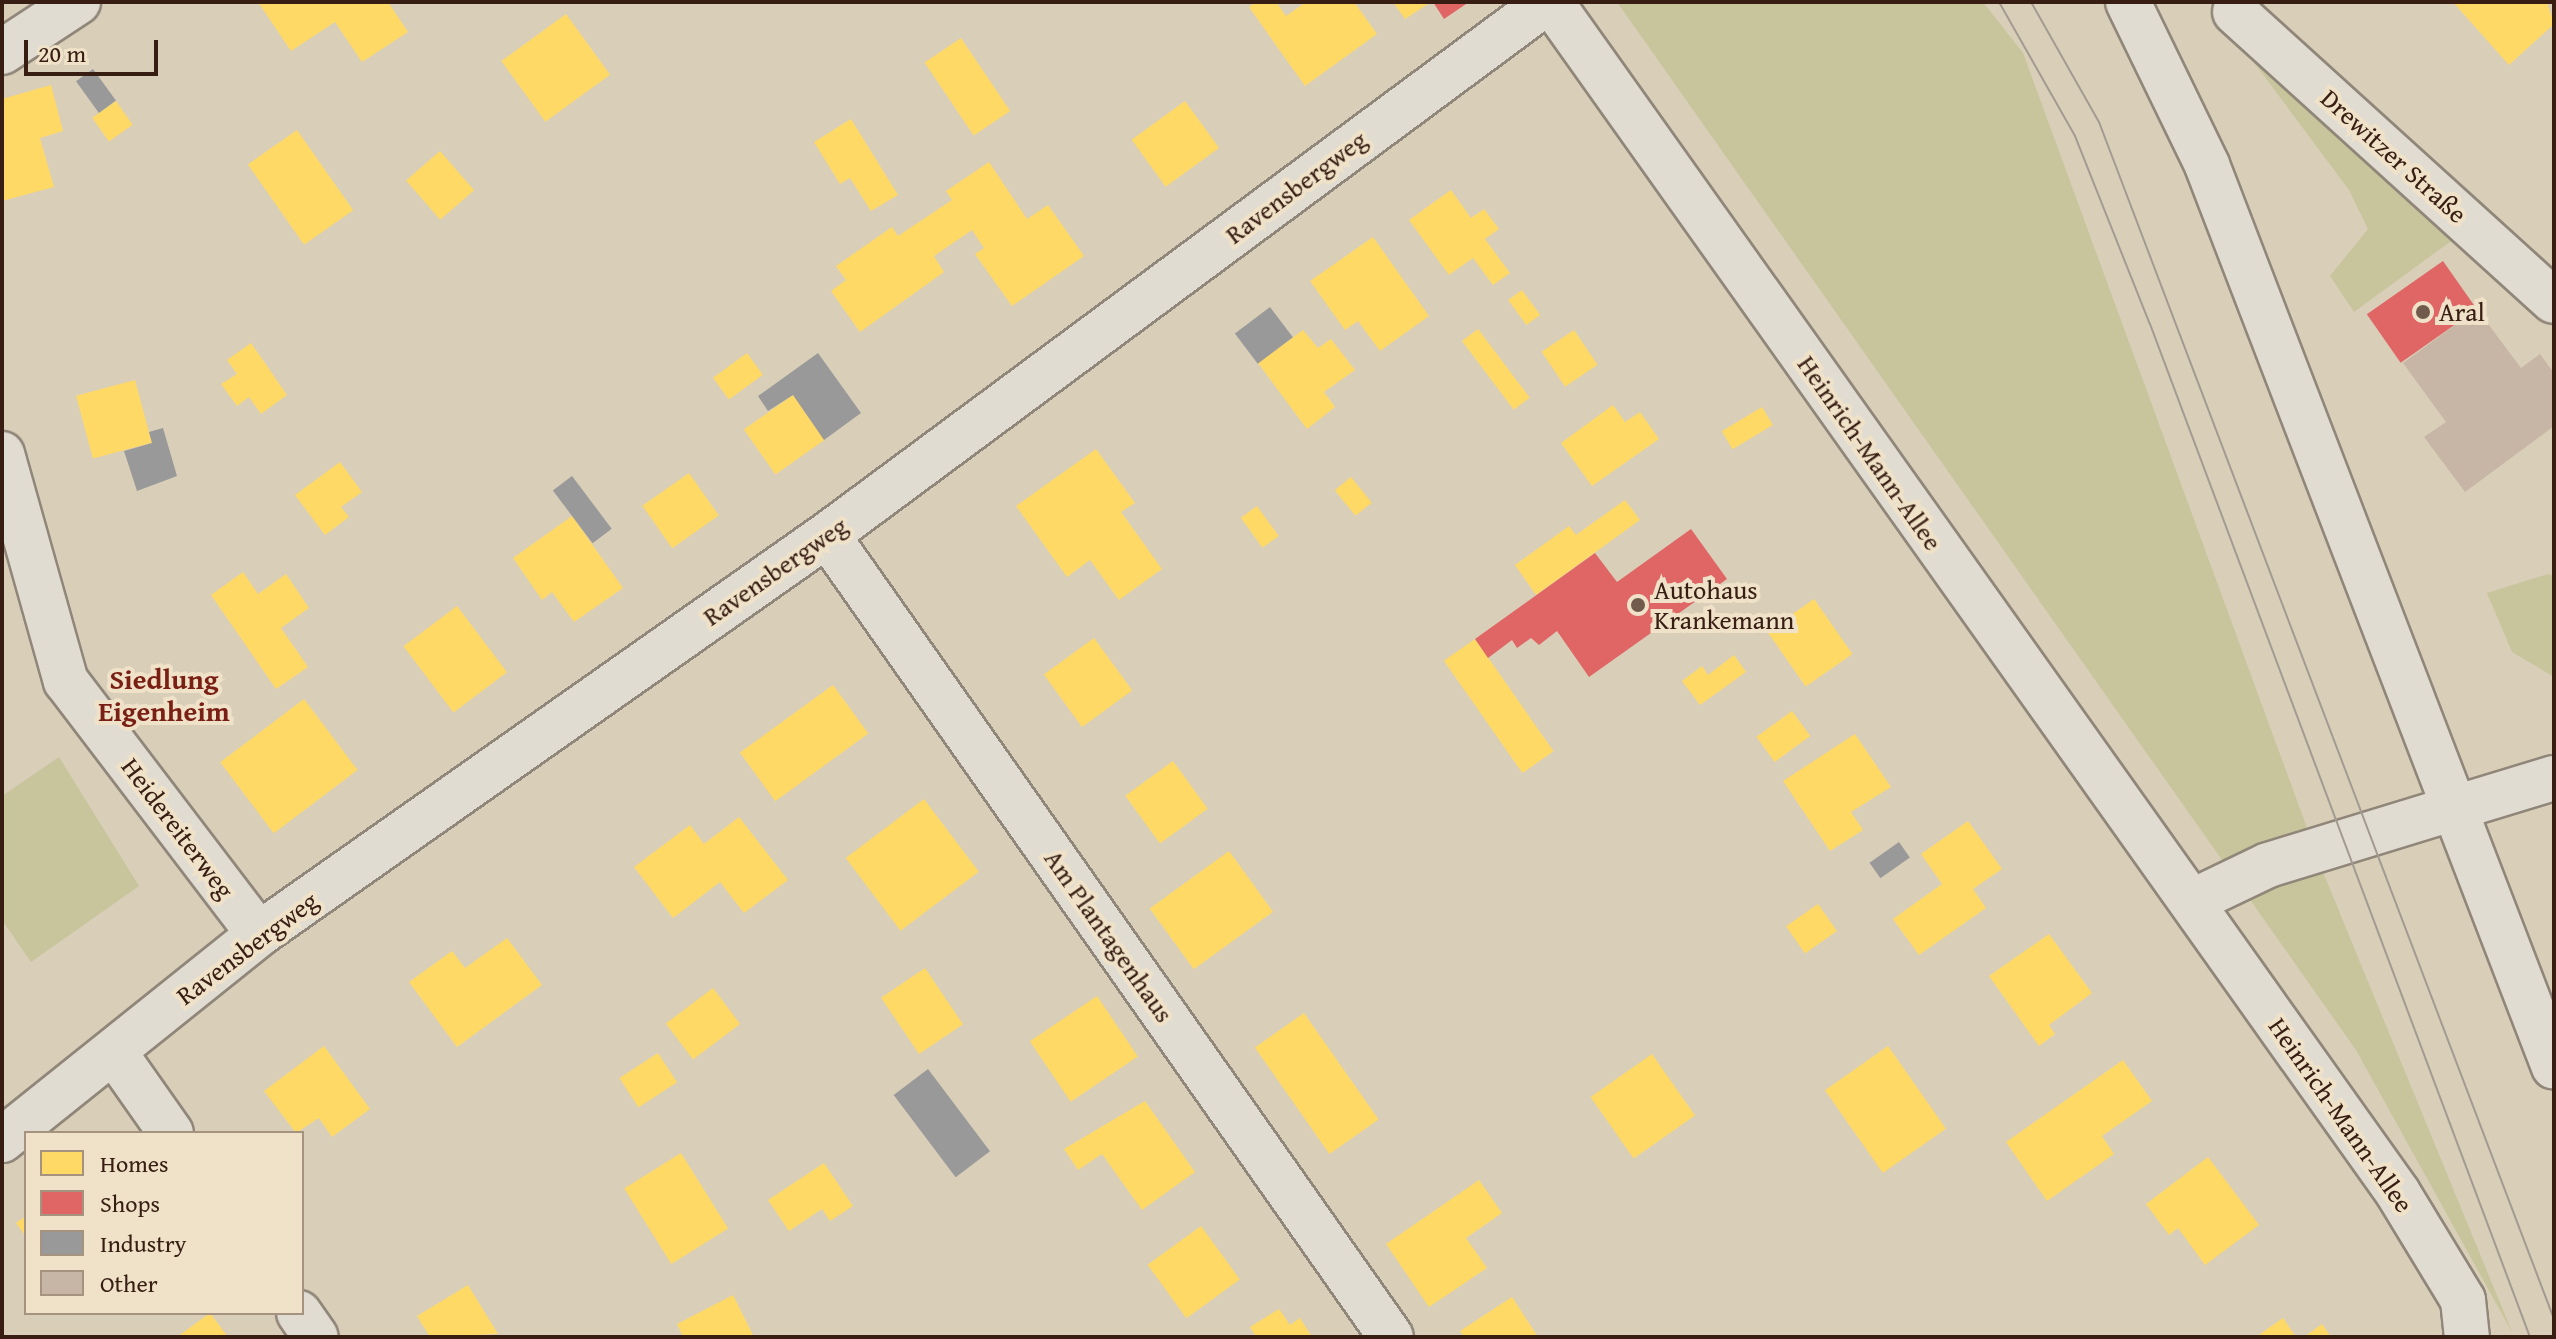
<!DOCTYPE html>
<html>
<head>
<meta charset="utf-8">
<style>
	body { margin:0 }
	#map { position:relative; width:2556px; height:1339px; overflow:hidden; background:#d9ceb8; font-family:"Gentium Book Plus",serif }
	div>[style] { position:absolute }
	[style*='--x'] { left:calc(var(--x)*1px); top:calc(var(--y)*1px); width:calc(var(--w)*1px); rotate:calc(var(--a)*1deg) }
	.green>* { inset:0; background:#c8c49c }
	.homes>* { inset:0; background:#ffd966; transform-origin:0 0 }
	.shops>* { inset:0; background:#e06666; transform-origin:0 0 }
	.industry>* { inset:0; background:#999; transform-origin:0 0 }
	.building>* { inset:0; background:#c7b6a6 }
	.roads { filter:drop-shadow(2px 0 #908679) drop-shadow(-2px 0 #908679) drop-shadow(0 2px #908679) drop-shadow(0 -2px #908679) }
	.street>* { height:44px; margin:-22px; padding:0 22px; transform-origin:22px; border-radius:22px; background:#e1dcd1 }
	.secondary>* { height:44px; margin:-22px; padding:0 22px; transform-origin:22px; border-radius:22px; background:#e1dcd1 }
	.tram>* { height:2px; margin:-1px; padding:0 1px; transform-origin:1px; border-radius:1px; background:#a39b92 }
	.dots>* { width:22px; height:22px; translate:-50% -50%; box-sizing:border-box; border:4px solid #efe2c8; border-radius:50% }
	span { translate:-50% -50%; white-space:nowrap; text-align:center; line-height:1.15; -webkit-text-stroke:8px #efe2c8; paint-order:stroke }
	.street-label { font-size:26px; color:#371d12 }
	.poi-label { font-size:26px; color:#371d12 }
	.left { translate:0 -50%; text-align:left }
	.neighbourhood-label { font-size:28px; color:#7a1f14; font-weight:700 }
	.frame { position:absolute; inset:0; border:4px solid #371d12; pointer-events:none }
	.legend { position:absolute; left:24px; top:1131px; width:280px; height:184px; box-sizing:border-box; background:#efe2c8; border:2px solid #a5937f; margin:0; padding:10px 14px; list-style:none; font-size:24px; color:#371d12 }
	.legend li { display:flex; align-items:center; gap:16px; height:40px }
	.legend b { width:40px; border:2px solid #a5937f }
	.scale { position:absolute; left:24px; top:40px; width:134px; height:36px; box-sizing:border-box; border:4px solid #371d12; border-top:0; padding-left:10px; font-size:24px; line-height:28px; white-space:nowrap; color:#371d12; -webkit-text-stroke:6px #efe2c8; paint-order:stroke }
</style>
</head>
<body>
<div id="map">
	<div class="green">
		<div style="clip-path:polygon(1617px 2px,1983px 2px,2023px 53px,2325px 877px,2512px 1332px,2356px 1050px)"></div>
		<div style="clip-path:polygon(2241px 45px,2458px 236px,2354px 312px,2330px 276px,2368px 229px,2349px 190px)"></div>
		<div style="clip-path:polygon(2548px 574px,2554px 576px,2554px 677px,2512px 652px,2487px 593px)"></div>
		<div style="clip-path:polygon(59px 757px,139px 886px,31px 962px,2px 920px,2px 796px)"></div>
	</div>
	<div class="homes">
		<div style="clip-path:polygon(258px 2px,388px 2px,408px 32px,362px 62px,335px 22px,291px 51px)"></div>
		<div style="clip-path:polygon(1256px 2px,1276px 2px,1286px 16px,1306px 2px,1354px 2px,1377px 34px,1305px 86px,1249px 7px)"></div>
		<div style="clip-path:polygon(1393px 2px,1431px 2px,1405px 19px)"></div>
		<div style="clip-path:polygon(2453px 2px,2547px 2px,2554px 24px,2509px 65px)"></div>
		<div style="left:566px;top:14px;width:75px;height:80px;rotate:54deg"></div>
		<div style="left:961px;top:38px;width:88px;height:44px;rotate:56deg"></div>
		<div style="clip-path:polygon(51px 85px,63px 131px,40px 138px,54px 187px,2px 201px,2px 99px)"></div>
		<div style="left:116px;top:101px;width:29px;height:29px;rotate:55deg"></div>
		<div style="left:1185px;top:101px;width:58px;height:66px;rotate:54deg"></div>
		<div style="clip-path:polygon(851px 119px,898px 195px,871px 211px,850px 178px,840px 184px,814px 142px)"></div>
		<div style="left:297px;top:130px;width:98px;height:60px;rotate:55deg"></div>
		<div style="left:440px;top:151px;width:52px;height:45px;rotate:49deg"></div>
		<div style="clip-path:polygon(989px 162px,1027px 219px,1048px 205px,1084px 256px,1012px 306px,975px 254px,984px 248px,972px 230px,934px 256px,944px 272px,860px 332px,831px 291px,846px 280px,836px 266px,892px 227px,898px 236px,952px 200px,946px 191px)"></div>
		<div style="clip-path:polygon(1451px 190px,1471px 218px,1484px 209px,1499px 229px,1485px 239px,1510px 273px,1493px 285px,1473px 258px,1449px 275px,1409px 220px)"></div>
		<div style="clip-path:polygon(1373px 237px,1429px 316px,1380px 351px,1358px 321px,1345px 330px,1310px 281px)"></div>
		<div style="left:1522px;top:290px;width:31px;height:17px;rotate:54deg"></div>
		<div style="left:1478px;top:329px;width:86px;height:20px;rotate:53deg"></div>
		<div style="clip-path:polygon(1303px 330px,1318px 348px,1331px 339px,1355px 370px,1324px 392px,1335px 407px,1307px 429px,1258px 363px)"></div>
		<div style="left:1574px;top:330px;width:42px;height:39px;rotate:56deg"></div>
		<div style="clip-path:polygon(251px 343px,287px 395px,261px 414px,249px 397px,237px 406px,221px 384px,237px 374px,227px 360px)"></div>
		<div style="left:747px;top:353px;width:27px;height:42px;rotate:54deg"></div>
		<div style="left:135px;top:380px;width:65px;height:61px;rotate:75deg"></div>
		<div style="left:793px;top:395px;width:55px;height:60px;rotate:55deg"></div>
		<div style="clip-path:polygon(1613px 405px,1625px 422px,1640px 412px,1659px 439px,1592px 486px,1561px 443px)"></div>
		<div style="left:1762px;top:407px;width:21px;height:47px;rotate:59deg"></div>
		<div style="clip-path:polygon(1096px 449px,1135px 503px,1121px 512px,1162px 569px,1119px 600px,1090px 560px,1067px 577px,1016px 506px)"></div>
		<div style="clip-path:polygon(340px 462px,362px 492px,341px 507px,349px 517px,325px 535px,295px 495px)"></div>
		<div style="left:689px;top:473px;width:52px;height:57px;rotate:55deg"></div>
		<div style="left:1351px;top:477px;width:33px;height:21px;rotate:51deg"></div>
		<div style="clip-path:polygon(1625px 500px,1640px 520px,1536px 595px,1515px 565px,1569px 526px,1576px 535px)"></div>
		<div style="left:1257px;top:506px;width:37px;height:20px;rotate:54deg"></div>
		<div style="clip-path:polygon(572px 516px,623px 588px,574px 622px,552px 592px,542px 600px,513px 558px)"></div>
		<div style="clip-path:polygon(243px 572px,258px 594px,286px 574px,309px 608px,281px 628px,308px 667px,276px 689px,211px 595px)"></div>
		<div style="left:1814px;top:599px;width:67px;height:57px;rotate:55deg"></div>
		<div style="left:457px;top:606px;width:83px;height:67px;rotate:53deg"></div>
		<div style="left:1094px;top:638px;width:65px;height:62px;rotate:54deg"></div>
		<div style="left:1475px;top:639px;width:137px;height:38px;rotate:55deg"></div>
		<div style="clip-path:polygon(1734px 655px,1746px 672px,1700px 705px,1682px 681px,1702px 666px,1708px 675px)"></div>
		<div style="left:833px;top:685px;width:60px;height:115px;rotate:54deg"></div>
		<div style="left:304px;top:699px;width:89px;height:105px;rotate:53deg"></div>
		<div style="left:1792px;top:711px;width:31px;height:44px;rotate:54deg"></div>
		<div style="clip-path:polygon(1855px 734px,1891px 787px,1851px 812px,1863px 830px,1830px 851px,1783px 781px)"></div>
		<div style="left:1173px;top:761px;width:59px;height:59px;rotate:54deg"></div>
		<div style="left:924px;top:799px;width:91px;height:98px;rotate:53deg"></div>
		<div style="clip-path:polygon(739px 817px,788px 880px,744px 913px,720px 882px,673px 918px,634px 867px,690px 825px,704px 844px)"></div>
		<div style="clip-path:polygon(1968px 821px,2002px 869px,1973px 889px,1986px 908px,1919px 955px,1893px 919px,1942px 884px,1921px 854px)"></div>
		<div style="left:1229px;top:851px;width:75px;height:98px;rotate:54deg"></div>
		<div style="left:1818px;top:904px;width:33px;height:39px;rotate:55deg"></div>
		<div style="clip-path:polygon(2049px 934px,2092px 993px,2049px 1025px,2055px 1034px,2039px 1046px,1989px 976px)"></div>
		<div style="clip-path:polygon(507px 938px,542px 985px,457px 1047px,409px 982px,452px 951px,465px 968px)"></div>
		<div style="left:925px;top:968px;width:68px;height:53px;rotate:56deg"></div>
		<div style="left:713px;top:988px;width:45px;height:59px;rotate:53deg"></div>
		<div style="left:1097px;top:996px;width:73px;height:81px;rotate:56deg"></div>
		<div style="left:1304px;top:1013px;width:130px;height:60px;rotate:55deg"></div>
		<div style="clip-path:polygon(324px 1046px,370px 1109px,332px 1137px,319px 1118px,296px 1133px,264px 1091px)"></div>
		<div style="left:1888px;top:1046px;width:101px;height:77px;rotate:55deg"></div>
		<div style="left:658px;top:1053px;width:35px;height:46px;rotate:57deg"></div>
		<div style="left:1652px;top:1054px;width:75px;height:75px;rotate:55deg"></div>
		<div style="clip-path:polygon(2123px 1060px,2152px 1101px,2102px 1136px,2114px 1154px,2047px 1201px,2006px 1142px)"></div>
		<div style="clip-path:polygon(1145px 1101px,1195px 1172px,1142px 1210px,1102px 1154px,1078px 1170px,1064px 1149px)"></div>
		<div style="left:681px;top:1153px;width:89px;height:67px;rotate:58deg"></div>
		<div style="clip-path:polygon(2208px 1157px,2259px 1225px,2205px 1265px,2178px 1228px,2169px 1235px,2146px 1204px)"></div>
		<div style="clip-path:polygon(824px 1163px,853px 1206px,830px 1221px,822px 1209px,789px 1231px,768px 1200px)"></div>
		<div style="clip-path:polygon(1479px 1180px,1502px 1213px,1466px 1238px,1487px 1268px,1429px 1307px,1386px 1244px)"></div>
		<div style="clip-path:polygon(26px 1216px,26px 1237px,16px 1223px)"></div>
		<div style="left:1201px;top:1226px;width:66px;height:66px;rotate:54deg"></div>
		<div style="clip-path:polygon(468px 1285px,498px 1334px,430px 1337px,417px 1316px)"></div>
		<div style="clip-path:polygon(733px 1295px,754px 1337px,683px 1337px,677px 1324px)"></div>
		<div style="clip-path:polygon(1512px 1297px,1538px 1337px,1464px 1337px,1460px 1331px)"></div>
		<div style="clip-path:polygon(1279px 1309px,1290px 1325px,1300px 1318px,1312px 1337px,1256px 1337px,1250px 1327px)"></div>
		<div style="clip-path:polygon(210px 1313px,228px 1337px,177px 1337px)"></div>
		<div style="clip-path:polygon(2283px 1318px,2296px 1337px,2256px 1337px)"></div>
		<div style="clip-path:polygon(2322px 1324px,2331px 1337px,2304px 1337px)"></div>
	</div>
	<div class="shops">
		<div style="clip-path:polygon(1433px 2px,1469px 2px,1444px 19px)"></div>
		<div style="left:2443px;top:261px;width:59px;height:93px;rotate:55deg"></div>
		<div style="clip-path:polygon(1691px 529px,1727px 579px,1589px 677px,1557px 631px,1539px 645px,1531px 638px,1517px 648px,1512px 640px,1488px 658px,1475px 639px,1595px 553px,1617px 582px)"></div>
	</div>
	<div class="industry">
		<div style="left:93px;top:69px;width:39px;height:21px;rotate:54deg"></div>
		<div style="left:1270px;top:307px;width:38px;height:44px;rotate:53deg"></div>
		<div style="clip-path:polygon(818px 353px,861px 413px,824px 440px,793px 395px,768px 411px,758px 396px)"></div>
		<div style="clip-path:polygon(163px 428px,177px 476px,137px 491px,124px 451px,152px 443px,149px 432px)"></div>
		<div style="left:572px;top:476px;width:66px;height:24px;rotate:53deg"></div>
		<div style="left:1899px;top:842px;width:19px;height:36px;rotate:55deg"></div>
		<div style="left:928px;top:1069px;width:103px;height:43px;rotate:53deg"></div>
	</div>
	<div class="building">
		<div style="clip-path:polygon(2477px 309px,2521px 368px,2540px 354px,2554px 373px,2554px 426px,2465px 492px,2424px 437px,2446px 422px,2403px 363px)"></div>
	</div>
	<div class="roads">
		<div class="street">
			<div style="--x:1551;--y:2;--w:1461;--a:54.58"></div>
			<div style="--x:2398;--y:1193;--w:125;--a:58.7"></div>
			<div style="--x:2463;--y:1300;--w:37;--a:84"></div>
			<div style="--x:2235;--y:12;--w:430;--a:42.2"></div>
			<div style="--x:2;--y:52;--w:91;--a:-33.3"></div>
			<div style="--x:2;--y:454;--w:236;--a:74.3"></div>
			<div style="--x:66;--y:681;--w:318;--a:52.7"></div>
			<div style="--x:827;--y:535;--w:980;--a:54.88"></div>
			<div style="--x:2193;--y:901;--w:83;--a:-25.6"></div>
			<div style="--x:2268;--y:865;--w:195;--a:-17"></div>
			<div style="--x:114;--y:1052;--w:99;--a:54.9"></div>
			<div style="--x:2;--y:1140;--w:329;--a:-38.7"></div>
			<div style="--x:259;--y:934;--w:694;--a:-35.09"></div>
			<div style="--x:827;--y:535;--w:896;--a:-36.51"></div>
			<div style="--x:299;--y:1313;--w:29;--a:55"></div>
		</div>
		<div class="secondary">
			<div style="--x:2128;--y:2;--w:181;--a:64.1"></div>
			<div style="--x:2207;--y:165;--w:966;--a:68.96"></div>
			<div style="--x:2455;--y:808;--w:103;--a:-16.9"></div>
		</div>
	</div>
	<div class="tram">
		<div style="--x:1999;--y:2;--w:154;--a:60.4"></div>
		<div style="--x:2075;--y:136;--w:202;--a:68.3"></div>
		<div style="--x:2150;--y:324;--w:1082;--a:69.44"></div>
		<div style="--x:2031;--y:2;--w:138;--a:60.5"></div>
		<div style="--x:2099;--y:122;--w:1281;--a:69.19"></div>
	</div>
	<div class="dots">
		<div style="left:2423px;top:312px;background:#705b4c"></div>
		<div style="left:1638px;top:605px;background:#705b4c"></div>
	</div>
	<div class="street-label">
		<span style="left:2394px;top:156px;rotate:42deg">Drewitzer Straße</span>
		<span style="left:1296px;top:187px;rotate:-37deg">Ravensbergweg</span>
		<span style="left:1870px;top:453px;rotate:55deg">Heinrich-Mann-Allee</span>
		<span style="left:775px;top:571px;rotate:-35deg">Ravensbergweg</span>
		<span style="left:178px;top:828px;rotate:53deg">Heidereiterweg</span>
		<span style="left:1109px;top:936px;rotate:55deg">Am Plantagenhaus</span>
		<span style="left:247px;top:948px;rotate:-37deg">Ravensbergweg</span>
		<span style="left:2341px;top:1115px;rotate:55deg">Heinrich-Mann-Allee</span>
	</div>
	<div class="poi-label">
		<span class="left" style="left:2439px;top:312px">Aral</span>
		<span class="left" style="left:1654px;top:605px">Autohaus<br>Krankemann</span>
	</div>
	<div class="neighbourhood-label">
		<span style="left:164px;top:695px">Siedlung<br>Eigenheim</span>
	</div>
	<div class="frame"></div>
	<ul class="legend">
	<li><b style="height:22px;background:#ffd966"></b>Homes</li>
	<li><b style="height:22px;background:#e06666"></b>Shops</li>
	<li><b style="height:22px;background:#999"></b>Industry</li>
	<li><b style="height:22px;background:#c7b6a6"></b>Other</li>
	</ul>
	<div class="scale">20 m</div>
</div>
</body>
</html>
